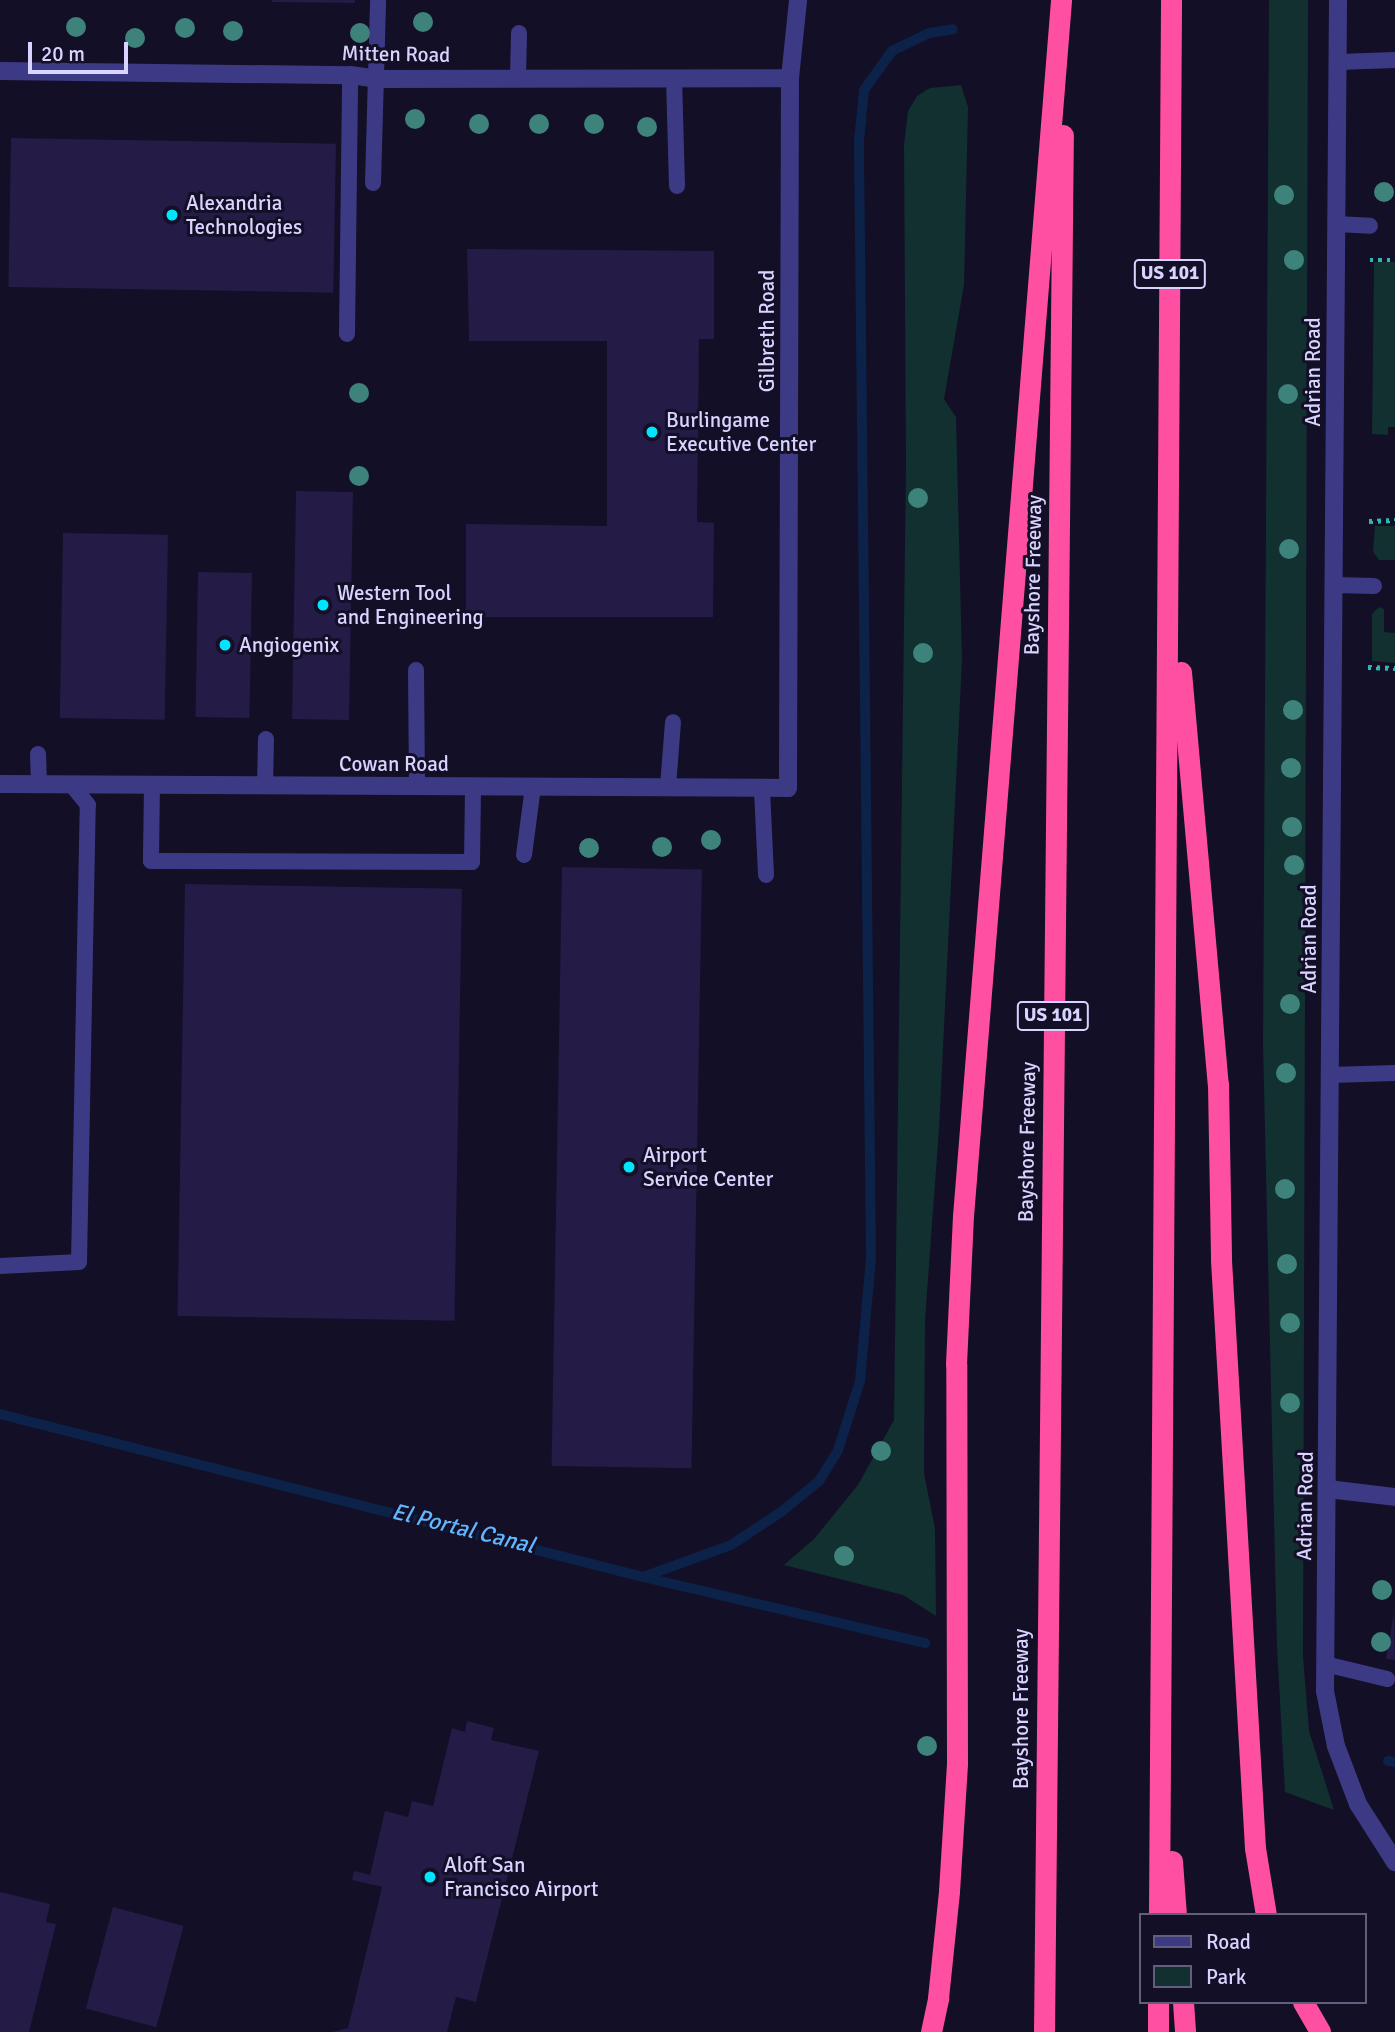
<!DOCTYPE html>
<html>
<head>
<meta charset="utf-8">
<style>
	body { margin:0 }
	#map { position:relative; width:1395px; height:2032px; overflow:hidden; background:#130f26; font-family:Signika,sans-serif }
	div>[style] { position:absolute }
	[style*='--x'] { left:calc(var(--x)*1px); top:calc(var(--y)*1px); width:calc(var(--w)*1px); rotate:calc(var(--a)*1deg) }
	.green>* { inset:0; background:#12302f }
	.stream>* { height:10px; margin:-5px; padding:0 5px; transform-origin:5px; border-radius:5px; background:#0c2248 }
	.building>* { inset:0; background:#241b47; transform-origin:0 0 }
	.path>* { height:4.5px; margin-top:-2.25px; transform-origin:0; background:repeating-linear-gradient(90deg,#2fb8b0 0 3.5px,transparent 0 8.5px) }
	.lane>* { height:16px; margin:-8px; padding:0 8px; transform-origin:8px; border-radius:8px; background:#3d3a85 }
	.street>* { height:18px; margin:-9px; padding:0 9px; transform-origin:9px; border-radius:9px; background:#3d3a85 }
	.highway>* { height:21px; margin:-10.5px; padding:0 10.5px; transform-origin:10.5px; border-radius:10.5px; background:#ff4fa3 }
	.trees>* { width:20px; height:20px; margin:-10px; border-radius:50%; background:#3d827b }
	.dots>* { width:19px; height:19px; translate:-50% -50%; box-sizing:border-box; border:4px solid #130f26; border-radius:50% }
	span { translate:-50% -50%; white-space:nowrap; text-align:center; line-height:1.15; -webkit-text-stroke:6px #130f26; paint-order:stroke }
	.shield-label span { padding:2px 5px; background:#130f26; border:2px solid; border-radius:5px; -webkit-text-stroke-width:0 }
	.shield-label { font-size:19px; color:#d9d4ff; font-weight:700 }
	.street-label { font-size:21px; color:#d9d4ff }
	.poi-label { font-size:21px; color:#d9d4ff }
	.left { translate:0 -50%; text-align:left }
	.water-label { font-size:23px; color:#62b6ff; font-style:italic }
	.legend { position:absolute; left:1139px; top:1913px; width:228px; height:91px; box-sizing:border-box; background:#130f26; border:2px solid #625e7d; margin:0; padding:9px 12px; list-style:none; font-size:21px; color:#d9d4ff }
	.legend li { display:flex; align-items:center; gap:14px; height:35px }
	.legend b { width:35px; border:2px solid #625e7d }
	.scale { position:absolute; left:28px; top:42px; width:100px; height:32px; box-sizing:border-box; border:4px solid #d9d4ff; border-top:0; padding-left:9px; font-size:21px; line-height:24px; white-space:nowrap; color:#d9d4ff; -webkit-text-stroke:5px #130f26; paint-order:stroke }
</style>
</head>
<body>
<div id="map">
	<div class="green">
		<div style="clip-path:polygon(1269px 0,1308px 0,1303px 1656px,1309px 1731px,1334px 1810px,1285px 1792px,1277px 1647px,1263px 1044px)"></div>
		<div style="clip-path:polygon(961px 85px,968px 107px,964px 285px,944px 399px,956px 417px,962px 660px,939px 1129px,925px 1320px,924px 1473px,935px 1529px,936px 1616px,903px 1595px,784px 1565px,814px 1539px,858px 1485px,894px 1420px,906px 464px,904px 145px,908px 111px,917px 96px,930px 88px)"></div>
		<div style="clip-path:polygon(1374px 262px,1395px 262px,1395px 427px,1388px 427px,1388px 435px,1372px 434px)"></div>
		<div style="clip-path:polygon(1375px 526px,1395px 526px,1395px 560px,1379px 560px,1373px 552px)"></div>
		<div style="clip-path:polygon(1379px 607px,1384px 609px,1384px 632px,1395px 633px,1395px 663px,1372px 661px,1372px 614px)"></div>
	</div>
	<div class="stream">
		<div style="--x:0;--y:1414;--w:663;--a:14.22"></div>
		<div style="--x:643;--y:1577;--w:290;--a:13.2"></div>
		<div style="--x:643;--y:1577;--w:94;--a:-20"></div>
		<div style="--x:731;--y:1545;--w:60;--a:-33.4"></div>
		<div style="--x:781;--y:1512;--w:49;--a:-39.2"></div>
		<div style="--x:819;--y:1481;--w:36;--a:-58"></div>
		<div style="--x:838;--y:1450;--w:72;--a:-72.3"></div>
		<div style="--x:860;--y:1381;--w:123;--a:-84.9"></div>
		<div style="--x:871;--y:1258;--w:1117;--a:-90.62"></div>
		<div style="--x:859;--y:141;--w:51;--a:-84.4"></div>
		<div style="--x:864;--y:90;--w:48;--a:-54.3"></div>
		<div style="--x:892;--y:51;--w:41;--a:-25.9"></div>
		<div style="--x:929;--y:33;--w:24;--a:-9"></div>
		<div style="--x:1388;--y:1761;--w:7;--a:8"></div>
	</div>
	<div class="building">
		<div style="clip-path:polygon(272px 0,355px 0,355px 3px,272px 2px)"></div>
		<div style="left:11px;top:138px;width:325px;height:149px;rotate:1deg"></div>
		<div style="clip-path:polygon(467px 249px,714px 251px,714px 339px,699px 339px,697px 522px,714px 523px,713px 617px,466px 617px,466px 524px,607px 526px,607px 341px,469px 341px)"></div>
		<div style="left:296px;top:491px;width:57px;height:228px;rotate:1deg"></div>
		<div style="left:63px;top:533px;width:105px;height:185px;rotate:1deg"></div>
		<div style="left:198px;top:572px;width:54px;height:145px;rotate:1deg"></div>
		<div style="left:562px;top:867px;width:140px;height:599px;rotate:1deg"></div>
		<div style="left:185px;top:884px;width:277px;height:432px;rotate:1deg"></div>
		<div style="clip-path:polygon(1394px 1612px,1395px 1660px,1386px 1659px)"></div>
		<div style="clip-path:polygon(467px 1721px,494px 1728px,491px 1740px,539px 1751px,476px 2002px,456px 1997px,447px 2032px,332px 2032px,348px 2028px,382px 1887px,352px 1880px,354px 1871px,370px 1875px,385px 1811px,408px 1817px,412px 1801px,433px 1806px,452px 1728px,465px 1732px)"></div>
		<div style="clip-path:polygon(0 1892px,50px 1904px,46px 1922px,56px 1924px,29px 2032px,0 2032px)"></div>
		<div style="left:113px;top:1907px;width:73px;height:105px;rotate:15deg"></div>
	</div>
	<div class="path">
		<div style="--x:1370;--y:260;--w:25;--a:0"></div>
		<div style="--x:1369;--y:521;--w:26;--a:-2"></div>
		<div style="--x:1368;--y:667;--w:27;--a:2"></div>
	</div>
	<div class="lane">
		<div style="--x:1338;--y:62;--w:57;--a:-2"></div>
		<div style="--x:518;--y:78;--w:45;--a:-88.7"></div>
		<div style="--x:674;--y:78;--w:108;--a:88.4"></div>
		<div style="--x:373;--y:183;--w:183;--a:-88.4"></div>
		<div style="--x:1336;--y:224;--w:34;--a:3"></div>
		<div style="--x:347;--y:334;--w:259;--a:-89.3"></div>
		<div style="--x:1334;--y:585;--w:40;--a:1.4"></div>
		<div style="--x:416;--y:670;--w:117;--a:89.5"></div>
		<div style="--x:38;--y:754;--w:30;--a:88"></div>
		<div style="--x:152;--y:785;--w:76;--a:90.8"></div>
		<div style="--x:151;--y:861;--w:321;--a:0.2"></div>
		<div style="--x:472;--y:862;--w:75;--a:-89.2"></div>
		<div style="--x:265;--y:786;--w:47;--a:-88.8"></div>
		<div style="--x:668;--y:787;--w:65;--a:-85.6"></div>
		<div style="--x:762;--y:790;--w:85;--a:87.3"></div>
		<div style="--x:524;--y:855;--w:69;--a:-82.5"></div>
		<div style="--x:1331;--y:1075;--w:64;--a:-1.8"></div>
		<div style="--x:0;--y:1266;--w:79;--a:-2.9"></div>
		<div style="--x:79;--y:1262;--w:457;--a:-88.9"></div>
		<div style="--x:88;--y:805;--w:26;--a:-129"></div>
		<div style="--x:1325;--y:1664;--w:64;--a:13.6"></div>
	</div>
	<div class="street">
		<div style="--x:1338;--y:0;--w:1691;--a:90.44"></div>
		<div style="--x:1325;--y:1691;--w:56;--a:78.7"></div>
		<div style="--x:1336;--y:1746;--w:62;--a:69.2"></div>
		<div style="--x:1358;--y:1804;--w:69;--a:57.5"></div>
		<div style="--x:0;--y:71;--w:350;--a:0.7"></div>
		<div style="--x:350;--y:75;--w:27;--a:8"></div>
		<div style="--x:377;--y:79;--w:413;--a:-0.1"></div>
		<div style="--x:0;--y:784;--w:788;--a:0.29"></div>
		<div style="--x:788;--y:788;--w:710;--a:-89.84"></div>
		<div style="--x:790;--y:78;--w:78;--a:-84.1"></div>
		<div style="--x:1328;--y:1489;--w:67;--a:6.8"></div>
	</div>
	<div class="highway">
		<div style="--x:1181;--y:672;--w:414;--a:84.9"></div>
		<div style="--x:1218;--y:1084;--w:176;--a:89"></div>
		<div style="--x:1221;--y:1260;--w:589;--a:86.69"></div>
		<div style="--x:1255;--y:1848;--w:68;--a:80.7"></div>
		<div style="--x:1172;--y:1861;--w:54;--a:85.8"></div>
		<div style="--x:1159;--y:1915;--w:1915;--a:-89.64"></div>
		<div style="--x:1183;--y:2002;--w:30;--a:86"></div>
		<div style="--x:1303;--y:2002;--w:34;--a:60"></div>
		<div style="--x:931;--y:2032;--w:35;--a:-78"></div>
		<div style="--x:938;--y:1998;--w:108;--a:-84.1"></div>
		<div style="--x:949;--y:1891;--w:128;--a:-86.4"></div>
		<div style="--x:957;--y:1763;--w:399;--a:-90.1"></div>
		<div style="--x:956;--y:1364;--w:148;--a:-87.3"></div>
		<div style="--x:963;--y:1216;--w:1220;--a:-85.39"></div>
		<div style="--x:1044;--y:2032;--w:1897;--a:-89.43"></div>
		<div style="--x:1158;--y:2032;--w:30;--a:-90"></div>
	</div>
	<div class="trees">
		<div style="left:423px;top:22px"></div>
		<div style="left:76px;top:27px"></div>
		<div style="left:185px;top:28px"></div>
		<div style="left:233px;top:31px"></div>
		<div style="left:360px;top:33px"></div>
		<div style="left:135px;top:38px"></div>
		<div style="left:415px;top:119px"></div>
		<div style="left:479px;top:124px"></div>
		<div style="left:539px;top:124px"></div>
		<div style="left:594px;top:124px"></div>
		<div style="left:647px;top:127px"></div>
		<div style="left:1384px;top:192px"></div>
		<div style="left:1284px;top:195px"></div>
		<div style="left:1294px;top:260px"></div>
		<div style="left:359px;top:393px"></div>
		<div style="left:1288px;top:394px"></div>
		<div style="left:359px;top:476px"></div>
		<div style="left:918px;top:498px"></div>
		<div style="left:1289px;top:549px"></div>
		<div style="left:923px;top:653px"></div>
		<div style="left:1293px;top:710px"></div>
		<div style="left:1291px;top:768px"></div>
		<div style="left:1292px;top:827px"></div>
		<div style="left:711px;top:840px"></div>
		<div style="left:662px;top:847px"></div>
		<div style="left:589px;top:848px"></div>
		<div style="left:1294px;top:865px"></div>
		<div style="left:1290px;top:1004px"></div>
		<div style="left:1286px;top:1073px"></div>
		<div style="left:1285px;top:1189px"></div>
		<div style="left:1287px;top:1264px"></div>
		<div style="left:1290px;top:1323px"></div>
		<div style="left:1290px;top:1403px"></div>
		<div style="left:881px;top:1451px"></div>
		<div style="left:844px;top:1556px"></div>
		<div style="left:1382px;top:1590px"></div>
		<div style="left:1381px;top:1642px"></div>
		<div style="left:927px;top:1746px"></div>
	</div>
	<div class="dots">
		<div style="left:172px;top:215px;background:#00e5ff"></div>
		<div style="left:652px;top:432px;background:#00e5ff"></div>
		<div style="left:323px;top:605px;background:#00e5ff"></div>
		<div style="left:225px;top:645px;background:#00e5ff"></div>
		<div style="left:629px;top:1167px;background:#00e5ff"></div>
		<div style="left:430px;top:1877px;background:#00e5ff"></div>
	</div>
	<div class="shield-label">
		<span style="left:1170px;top:274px">US 101</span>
		<span style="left:1053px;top:1016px">US 101</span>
	</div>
	<div class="street-label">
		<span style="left:396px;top:54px;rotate:1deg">Mitten Road</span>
		<span style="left:767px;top:331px;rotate:-90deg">Gilbreth Road</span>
		<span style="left:1313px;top:372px;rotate:-90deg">Adrian Road</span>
		<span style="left:1033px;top:575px;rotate:-89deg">Bayshore Freeway</span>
		<span style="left:394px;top:764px">Cowan Road</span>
		<span style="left:1309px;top:939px;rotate:-90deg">Adrian Road</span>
		<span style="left:1027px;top:1142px;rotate:-89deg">Bayshore Freeway</span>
		<span style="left:1305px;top:1506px;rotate:-89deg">Adrian Road</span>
		<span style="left:1021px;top:1709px;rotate:-90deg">Bayshore Freeway</span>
	</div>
	<div class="poi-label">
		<span class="left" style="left:186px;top:215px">Alexandria<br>Technologies</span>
		<span class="left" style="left:666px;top:432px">Burlingame<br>Executive Center</span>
		<span class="left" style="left:337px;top:605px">Western Tool<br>and Engineering</span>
		<span class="left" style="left:239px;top:645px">Angiogenix</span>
		<span class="left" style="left:643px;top:1167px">Airport<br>Service Center</span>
		<span class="left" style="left:444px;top:1877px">Aloft San<br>Francisco Airport</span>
	</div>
	<div class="water-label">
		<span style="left:463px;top:1529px;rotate:14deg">El Portal Canal</span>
	</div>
	<ul class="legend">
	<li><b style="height:9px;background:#3d3a85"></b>Road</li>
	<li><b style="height:19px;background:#12302f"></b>Park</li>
	</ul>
	<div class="scale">20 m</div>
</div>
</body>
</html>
